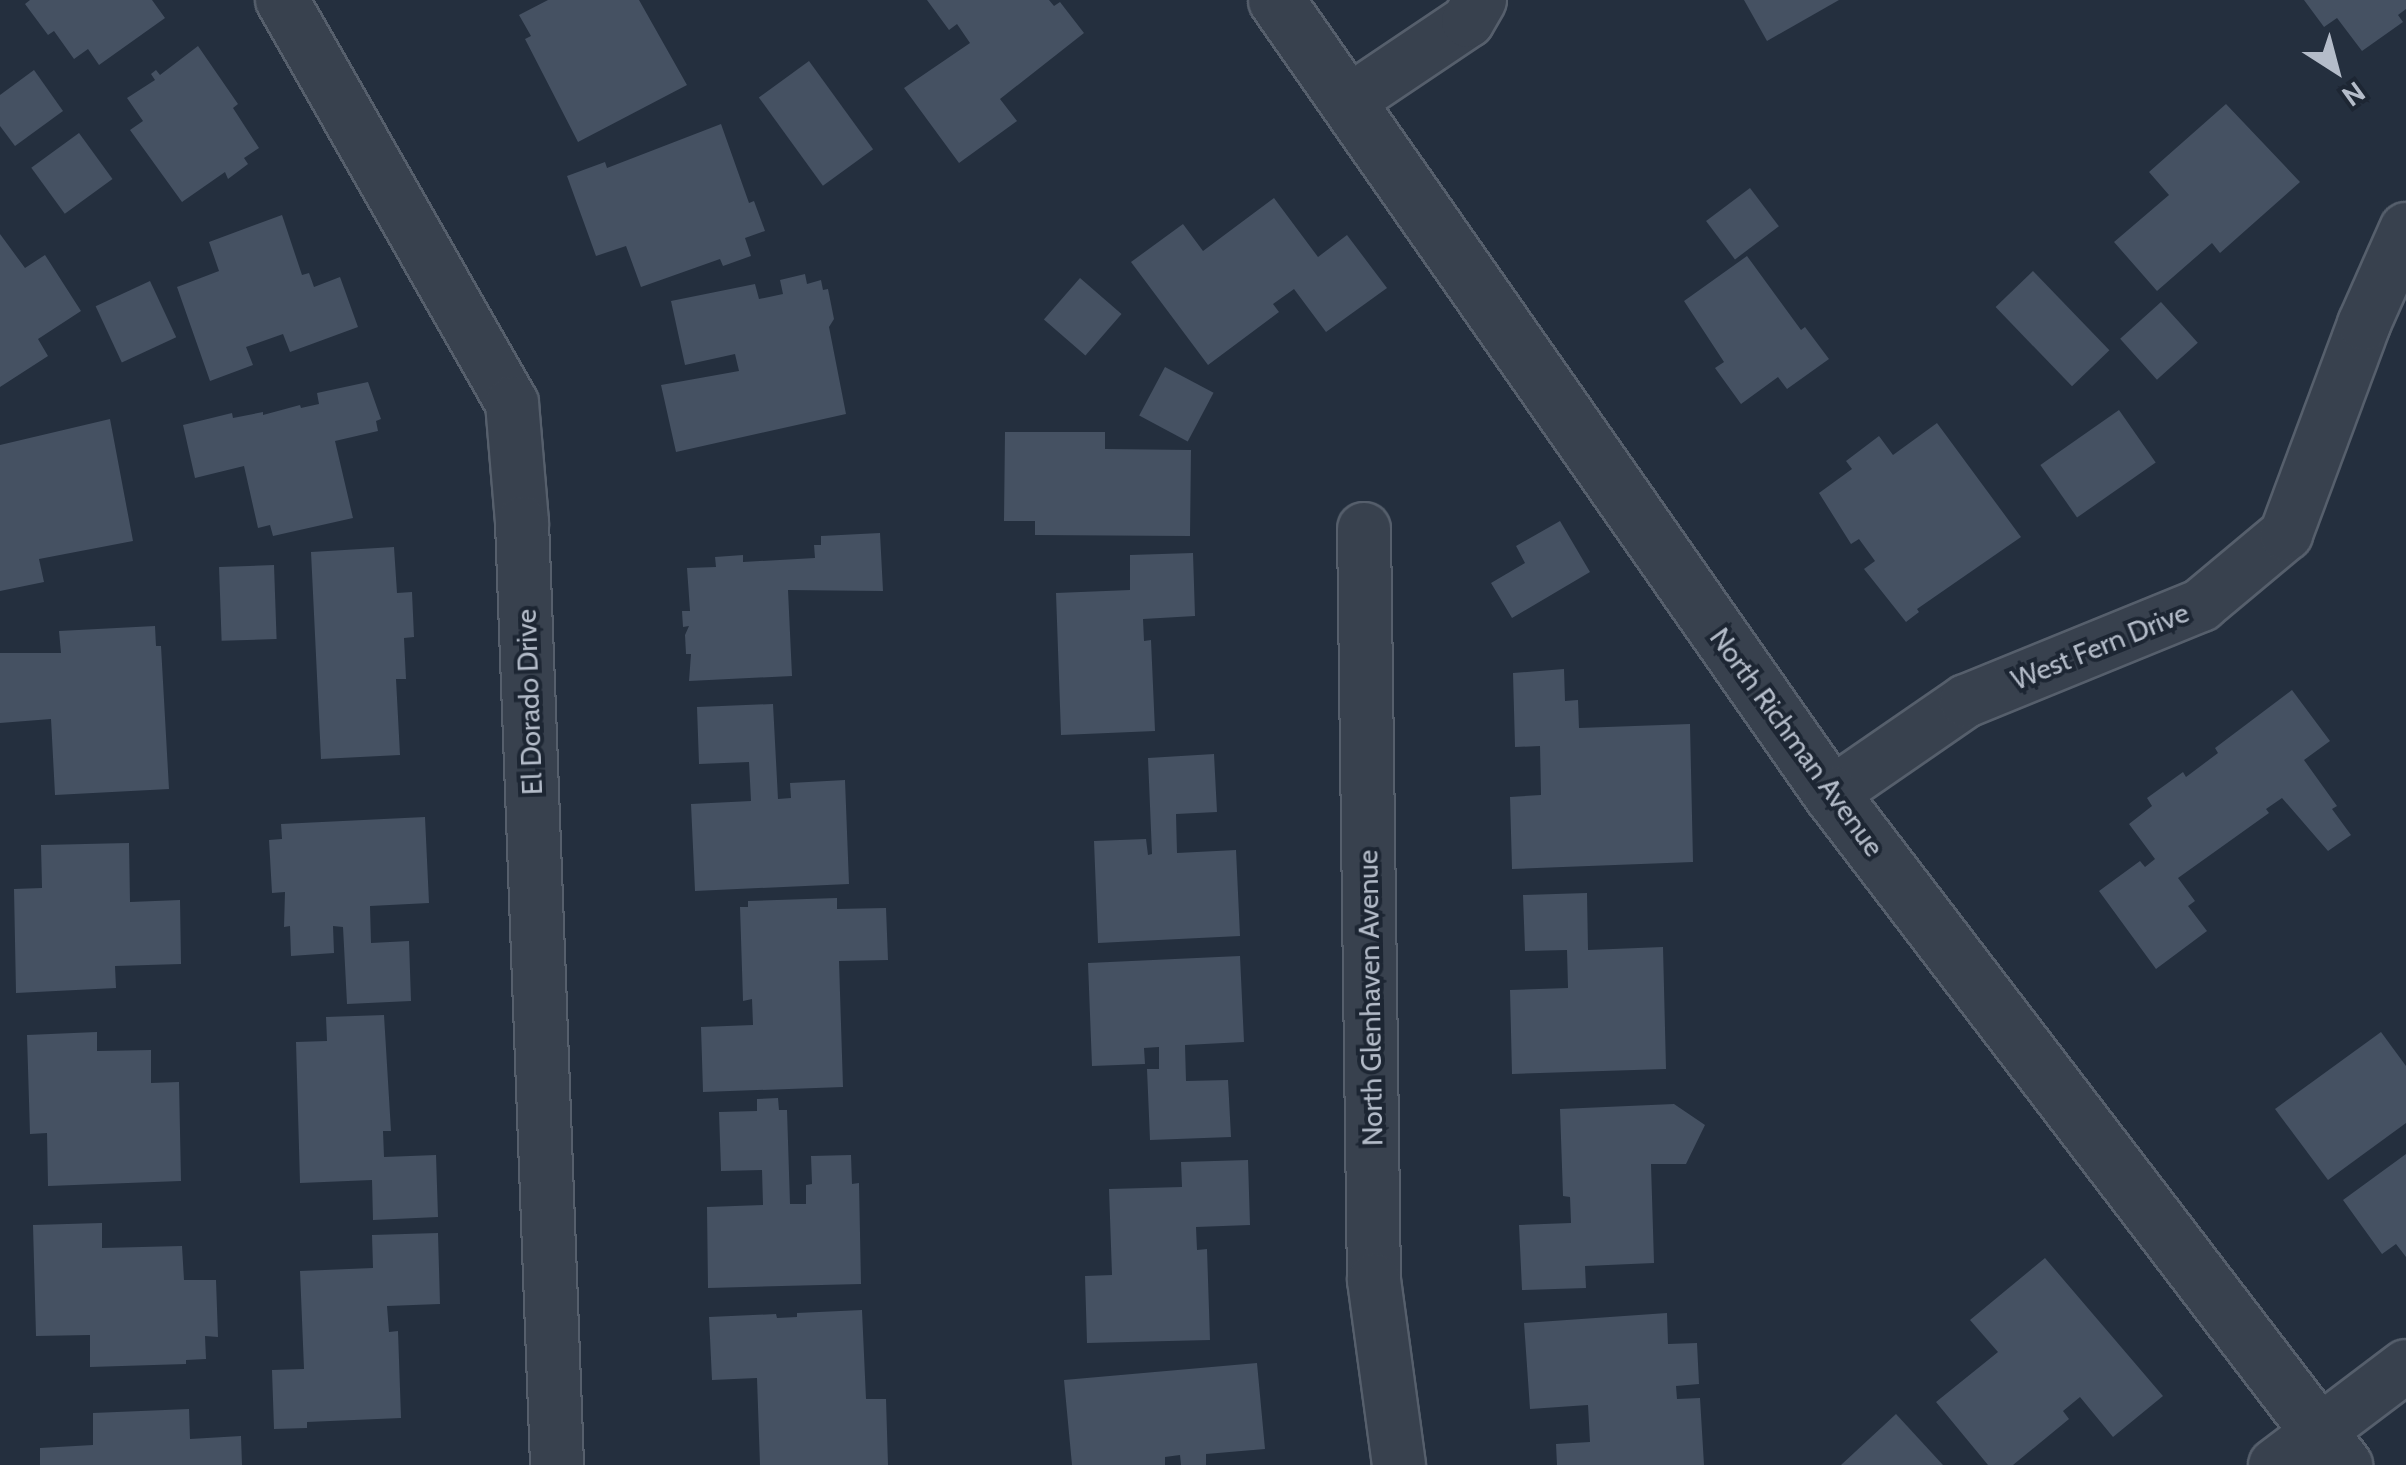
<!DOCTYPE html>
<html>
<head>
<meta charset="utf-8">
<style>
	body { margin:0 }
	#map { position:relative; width:2406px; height:1465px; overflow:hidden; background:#242f3e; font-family:Cabin,sans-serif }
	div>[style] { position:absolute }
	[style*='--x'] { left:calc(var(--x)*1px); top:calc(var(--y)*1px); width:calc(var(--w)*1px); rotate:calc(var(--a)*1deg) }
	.building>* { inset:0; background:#455162; transform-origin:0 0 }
	.roads { filter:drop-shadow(2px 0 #565f6c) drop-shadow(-2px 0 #565f6c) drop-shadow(0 2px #565f6c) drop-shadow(0 -2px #565f6c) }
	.minor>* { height:52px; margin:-26px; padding:0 26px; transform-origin:26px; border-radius:26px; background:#38414e }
	.tertiary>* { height:55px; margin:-27.5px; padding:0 27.5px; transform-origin:27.5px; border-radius:27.5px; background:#38414e }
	span { translate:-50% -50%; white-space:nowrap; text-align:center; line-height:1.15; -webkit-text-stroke:8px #1d2633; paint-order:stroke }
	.street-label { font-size:28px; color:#b4bcc9 }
	.north { position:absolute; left:2286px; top:20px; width:100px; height:100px; -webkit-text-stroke:8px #1d2633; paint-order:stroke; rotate:144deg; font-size:28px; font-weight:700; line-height:40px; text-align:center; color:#b4bcc9 }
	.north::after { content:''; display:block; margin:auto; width:35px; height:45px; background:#b4bcc9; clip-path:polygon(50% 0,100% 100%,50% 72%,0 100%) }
</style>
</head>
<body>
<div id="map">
	<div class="building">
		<div style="clip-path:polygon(30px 0,152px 0,165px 18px,99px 65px,88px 49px,74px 59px,54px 31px,48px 35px,25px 4px)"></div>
		<div style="clip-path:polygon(548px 0,639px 0,687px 85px,578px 142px,525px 39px,531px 36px,519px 15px)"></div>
		<div style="clip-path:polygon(927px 0,1049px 0,1054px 6px,1060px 2px,1084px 33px,1000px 99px,1017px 121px,959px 163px,904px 88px,970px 43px,957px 24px,949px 30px)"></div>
		<div style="clip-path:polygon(1744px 0,1839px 0,1767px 41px)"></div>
		<div style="clip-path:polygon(2304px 0,2406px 0,2406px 9px,2398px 15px,2403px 22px,2362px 51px,2337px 18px,2324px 27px)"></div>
		<div style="clip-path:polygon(198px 46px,238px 104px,233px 108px,259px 148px,244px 158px,248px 164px,228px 179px,225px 172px,182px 202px,130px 130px,143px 121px,127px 98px,155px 80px,151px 74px,156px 70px,160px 75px)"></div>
		<div style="left:809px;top:61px;width:109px;height:62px;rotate:54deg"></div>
		<div style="clip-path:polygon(34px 70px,63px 111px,15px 146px,0 126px,0 95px)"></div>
		<div style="clip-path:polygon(2226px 104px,2300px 182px,2220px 253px,2212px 243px,2157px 291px,2114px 242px,2169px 195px,2149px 172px)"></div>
		<div style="clip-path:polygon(721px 124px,749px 203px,754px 201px,765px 231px,745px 238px,751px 256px,723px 266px,720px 259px,641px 287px,626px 246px,596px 256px,567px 176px,605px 162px,607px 168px)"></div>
		<div style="left:79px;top:133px;width:57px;height:59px;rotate:54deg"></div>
		<div style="left:1750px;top:188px;width:48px;height:55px;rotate:53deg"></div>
		<div style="clip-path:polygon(1274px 198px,1318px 257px,1347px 235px,1387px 288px,1326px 332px,1294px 289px,1273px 304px,1279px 312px,1208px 365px,1131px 262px,1183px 224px,1203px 251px)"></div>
		<div style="clip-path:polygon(282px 215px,302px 275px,309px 273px,314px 287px,340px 277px,358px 327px,290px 352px,283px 334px,246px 347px,253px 365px,210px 381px,177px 287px,219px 271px,209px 242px)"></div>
		<div style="clip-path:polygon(0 234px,25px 268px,45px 255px,81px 311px,38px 339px,48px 356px,0 387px)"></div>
		<div style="clip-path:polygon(1747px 256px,1801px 330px,1805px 327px,1829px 359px,1787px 389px,1778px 377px,1741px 404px,1715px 368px,1724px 362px,1684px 301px)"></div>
		<div style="left:2033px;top:271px;width:110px;height:52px;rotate:46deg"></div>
		<div style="clip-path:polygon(805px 274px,807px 284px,821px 280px,823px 290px,828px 289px,834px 319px,829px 327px,846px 414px,676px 452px,661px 385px,739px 371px,735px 354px,685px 365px,671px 301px,755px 284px,759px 299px,783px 294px,780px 280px)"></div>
		<div style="left:1080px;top:278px;width:55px;height:55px;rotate:41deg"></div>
		<div style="left:150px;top:281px;width:62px;height:60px;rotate:65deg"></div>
		<div style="left:2161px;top:302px;width:55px;height:55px;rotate:48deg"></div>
		<div style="left:1165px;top:367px;width:55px;height:55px;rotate:28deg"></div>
		<div style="clip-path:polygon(368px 382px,381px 419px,376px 421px,378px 431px,335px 441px,353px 518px,273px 536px,270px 525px,258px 528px,244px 466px,195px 478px,183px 425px,232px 413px,233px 418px,263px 412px,263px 415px,300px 405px,301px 408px,319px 404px,317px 393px)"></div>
		<div style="left:2119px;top:410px;width:64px;height:96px;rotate:55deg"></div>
		<div style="clip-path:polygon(110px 419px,133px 541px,39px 559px,44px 582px,0 591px,0 445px)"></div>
		<div style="clip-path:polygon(1937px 423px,2021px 537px,1917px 609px,1919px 612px,1906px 622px,1864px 569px,1875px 561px,1859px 539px,1851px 544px,1819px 493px,1852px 469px,1846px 461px,1879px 436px,1893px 455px)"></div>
		<div style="clip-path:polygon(1005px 432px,1105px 432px,1105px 449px,1191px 450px,1190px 536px,1035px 535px,1035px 521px,1004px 521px)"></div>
		<div style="clip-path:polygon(1560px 521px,1590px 572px,1512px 618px,1491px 583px,1525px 563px,1516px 546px)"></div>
		<div style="clip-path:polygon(880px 533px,883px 591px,788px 590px,792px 676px,689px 681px,691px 654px,686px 654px,685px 635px,689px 626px,683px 627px,682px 611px,690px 611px,687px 568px,716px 567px,715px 557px,743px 555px,743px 562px,815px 558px,814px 545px,821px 545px,821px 536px)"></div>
		<div style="clip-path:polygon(394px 547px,397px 593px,412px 592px,414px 637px,404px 638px,406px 679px,396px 679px,400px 755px,321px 759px,311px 552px)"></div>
		<div style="clip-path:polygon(1193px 553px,1195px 616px,1143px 619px,1144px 641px,1151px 640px,1155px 731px,1061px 735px,1056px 593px,1130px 590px,1130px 555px)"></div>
		<div style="left:274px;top:565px;width:74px;height:55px;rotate:88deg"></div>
		<div style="clip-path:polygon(155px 626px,156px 646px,161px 646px,169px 789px,55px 795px,51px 719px,0 723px,0 653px,61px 653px,59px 631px)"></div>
		<div style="clip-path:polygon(1564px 669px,1565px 701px,1578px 700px,1579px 728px,1690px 724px,1693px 862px,1512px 869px,1510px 797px,1541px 795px,1540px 746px,1515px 747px,1513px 673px)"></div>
		<div style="clip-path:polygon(2292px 690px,2330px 741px,2304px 760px,2337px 806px,2332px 809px,2351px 835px,2328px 851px,2282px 798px,2266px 809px,2269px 813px,2178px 878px,2195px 901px,2188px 906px,2207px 931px,2156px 969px,2099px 891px,2140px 861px,2145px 867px,2155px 859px,2129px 824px,2152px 806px,2147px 798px,2183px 772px,2186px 777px,2218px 753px,2215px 748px)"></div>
		<div style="clip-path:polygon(773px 704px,778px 799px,791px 798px,790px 783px,845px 780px,849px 884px,695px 891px,691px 804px,751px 801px,749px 762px,699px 764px,697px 707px)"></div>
		<div style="clip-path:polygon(1214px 754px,1217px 812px,1176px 814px,1177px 853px,1236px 850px,1240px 936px,1098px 943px,1094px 841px,1146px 839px,1148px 855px,1152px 854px,1148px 758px)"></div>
		<div style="clip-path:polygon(425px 817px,429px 903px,370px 906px,371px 943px,409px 941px,411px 1001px,347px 1004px,343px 927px,333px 926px,334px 953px,291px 956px,290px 926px,284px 927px,285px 892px,272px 893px,269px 840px,282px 839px,281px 824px)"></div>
		<div style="clip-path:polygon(129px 843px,130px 902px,180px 900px,181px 964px,115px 966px,116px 988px,16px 993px,14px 889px,42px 888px,41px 845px)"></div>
		<div style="clip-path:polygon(1587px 893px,1588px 950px,1663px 947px,1666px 1069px,1512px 1074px,1510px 990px,1568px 988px,1567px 950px,1525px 951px,1523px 895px)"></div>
		<div style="clip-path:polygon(837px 898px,837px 909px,886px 908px,888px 960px,839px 961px,843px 1087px,703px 1092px,701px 1027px,753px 1025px,752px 999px,743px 1001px,740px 907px,748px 907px,748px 901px)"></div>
		<div style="clip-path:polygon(1240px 956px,1244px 1042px,1185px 1045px,1186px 1081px,1228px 1080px,1231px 1137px,1150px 1140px,1147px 1069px,1159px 1069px,1159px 1047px,1144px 1048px,1145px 1064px,1092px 1066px,1088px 963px)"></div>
		<div style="clip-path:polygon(384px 1015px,391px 1131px,383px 1131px,384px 1157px,436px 1155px,438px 1217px,373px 1220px,372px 1180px,300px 1183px,296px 1042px,327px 1041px,326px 1017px)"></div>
		<div style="clip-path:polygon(97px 1032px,97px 1051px,151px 1050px,151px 1083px,179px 1082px,181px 1181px,48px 1186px,47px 1133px,30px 1134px,27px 1035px)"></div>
		<div style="clip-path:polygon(2381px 1032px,2406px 1066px,2406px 1123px,2328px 1180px,2275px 1109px)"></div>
		<div style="clip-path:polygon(778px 1098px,779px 1110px,787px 1110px,790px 1204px,806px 1204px,806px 1185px,812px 1184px,811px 1156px,851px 1155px,852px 1184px,859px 1183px,861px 1284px,708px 1288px,707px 1207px,763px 1205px,762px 1170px,721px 1171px,719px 1112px,757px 1111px,757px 1099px)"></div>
		<div style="clip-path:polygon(1674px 1104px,1705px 1125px,1686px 1164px,1651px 1164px,1654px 1263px,1585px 1266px,1586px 1288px,1522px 1290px,1519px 1225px,1571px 1223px,1570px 1197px,1563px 1196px,1560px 1109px)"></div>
		<div style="clip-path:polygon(2406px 1154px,2406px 1257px,2396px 1244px,2382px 1254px,2343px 1200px)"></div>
		<div style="clip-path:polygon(1248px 1160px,1250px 1225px,1196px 1227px,1197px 1250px,1207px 1249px,1210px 1340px,1087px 1343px,1085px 1276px,1112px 1275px,1109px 1189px,1182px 1187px,1181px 1162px)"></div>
		<div style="clip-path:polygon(102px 1223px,102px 1248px,182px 1246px,184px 1280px,216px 1280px,218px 1337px,205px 1336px,206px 1359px,186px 1360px,186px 1364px,90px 1367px,90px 1335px,36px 1336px,33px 1225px)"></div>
		<div style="clip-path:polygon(438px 1233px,440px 1304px,387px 1306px,389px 1332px,398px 1331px,401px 1418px,307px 1422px,307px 1428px,274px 1429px,272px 1370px,304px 1369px,300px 1271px,373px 1268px,372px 1235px)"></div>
		<div style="clip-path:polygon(2045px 1258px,2163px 1396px,2113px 1437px,2080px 1397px,2063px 1411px,2069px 1419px,2013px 1465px,1988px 1465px,1936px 1402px,1998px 1352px,1970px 1320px)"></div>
		<div style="clip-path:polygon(862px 1310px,866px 1399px,886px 1399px,888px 1465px,760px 1465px,757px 1378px,712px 1380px,709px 1317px,776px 1314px,777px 1318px,797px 1317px,797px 1313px)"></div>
		<div style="clip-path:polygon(1667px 1313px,1668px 1344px,1697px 1343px,1699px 1384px,1676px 1386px,1677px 1399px,1700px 1398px,1704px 1465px,1557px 1465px,1556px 1444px,1590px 1442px,1588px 1405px,1530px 1409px,1524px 1323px)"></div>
		<div style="clip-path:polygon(1257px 1363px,1265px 1449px,1206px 1454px,1206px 1465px,1181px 1465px,1180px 1455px,1165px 1457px,1165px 1465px,1072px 1465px,1064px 1380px)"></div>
		<div style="clip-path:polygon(189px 1409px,190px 1439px,241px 1436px,242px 1465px,40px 1465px,40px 1448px,93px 1445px,93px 1413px)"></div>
		<div style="clip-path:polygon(1896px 1414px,1943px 1465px,1841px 1465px)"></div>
	</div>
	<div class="roads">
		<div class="minor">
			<div style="--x:282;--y:0;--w:464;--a:60.3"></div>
			<div style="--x:512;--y:403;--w:120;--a:85.2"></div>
			<div style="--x:522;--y:523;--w:943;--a:87.87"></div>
			<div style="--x:1349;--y:101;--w:143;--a:-33.9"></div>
			<div style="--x:1468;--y:21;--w:24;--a:-60"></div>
			<div style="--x:1364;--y:529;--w:751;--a:89.24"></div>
			<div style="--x:1374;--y:1280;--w:187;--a:82.3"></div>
			<div style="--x:1831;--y:794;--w:164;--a:-34.6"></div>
			<div style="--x:1966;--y:701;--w:254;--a:-22.2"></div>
			<div style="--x:2201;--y:605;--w:111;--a:-39.9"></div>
			<div style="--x:2286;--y:534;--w:224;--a:-69.6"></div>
			<div style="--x:2364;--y:324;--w:104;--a:-66.1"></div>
			<div style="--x:2275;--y:1465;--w:164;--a:-37.1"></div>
		</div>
		<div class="tertiary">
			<div style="--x:1276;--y:0;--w:969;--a:55.05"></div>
			<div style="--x:1831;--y:794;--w:845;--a:52.6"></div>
		</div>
	</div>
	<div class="street-label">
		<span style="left:2100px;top:646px;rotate:-22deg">West Fern Drive</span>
		<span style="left:529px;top:702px;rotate:-92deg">El Dorado Drive</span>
		<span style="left:1797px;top:742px;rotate:54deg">North Richman Avenue</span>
		<span style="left:1370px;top:998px;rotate:-91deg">North Glenhaven Avenue</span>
	</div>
	<div class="north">N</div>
</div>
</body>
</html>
